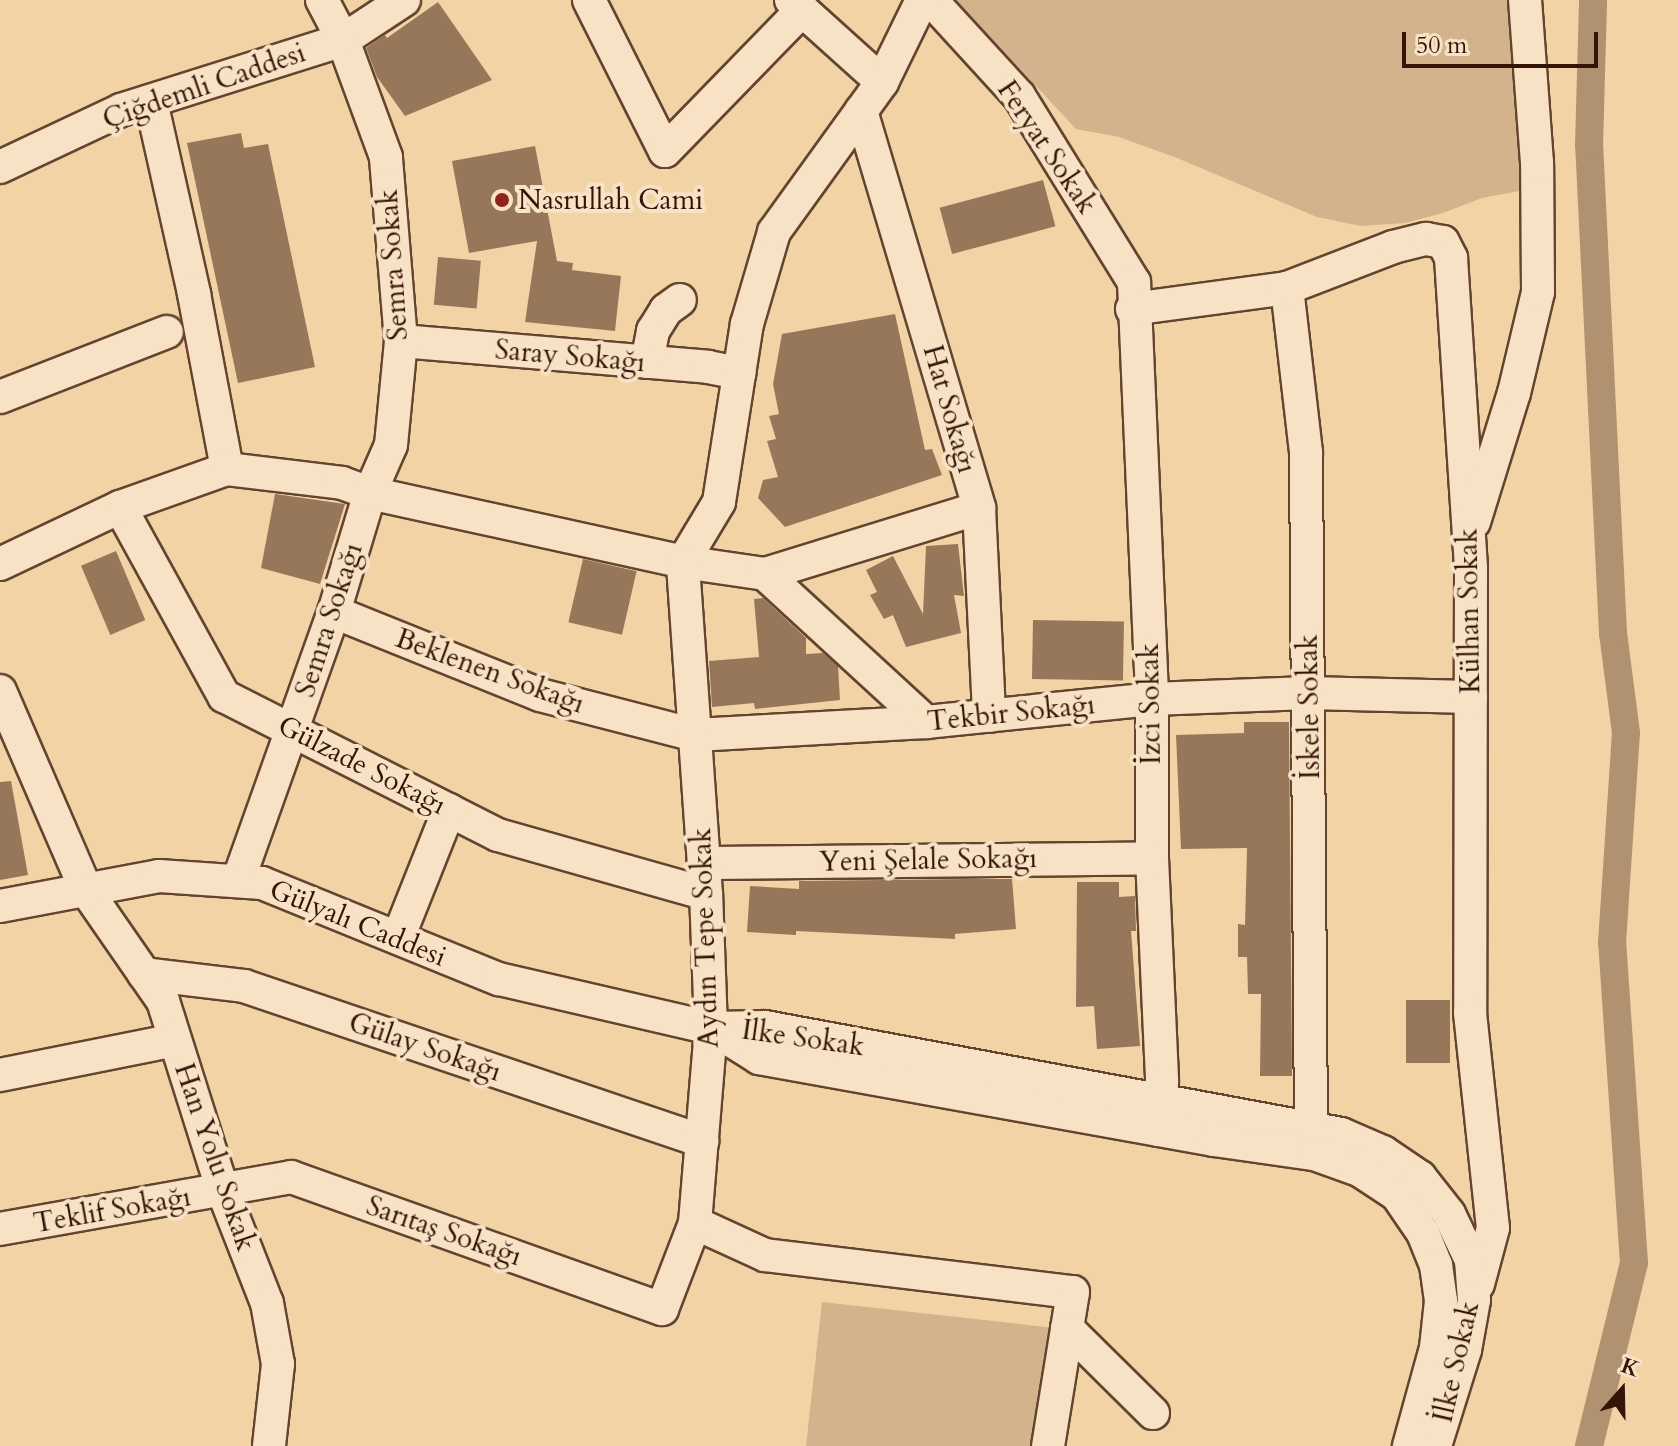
<!DOCTYPE html>
<html>
<head>
<meta charset="utf-8">
<style>
	body { margin:0 }
	#map { position:relative; width:1678px; height:1446px; overflow:hidden; background:#f2d3a6; font-family:Cardo,serif }
	div>[style] { position:absolute }
	[style*='--x'] { left:calc(var(--x)*1px); top:calc(var(--y)*1px); width:calc(var(--w)*1px); rotate:calc(var(--a)*1deg) }
	.green>* { inset:0; background:#d2b38b }
	.canal>* { height:28px; margin:-14px; padding:0 14px; transform-origin:14px; border-radius:14px; background:#b19270 }
	.building>* { inset:0; background:#97775a; transform-origin:0 0 }
	.roads { filter:drop-shadow(2px 0 #64442f) drop-shadow(-2px 0 #64442f) drop-shadow(0 2px #64442f) drop-shadow(0 -2px #64442f) }
	.minor>* { height:32px; margin:-16px; padding:0 16px; transform-origin:16px; border-radius:16px; background:#f7e2c5 }
	.dots>* { width:22px; height:22px; translate:-50% -50%; box-sizing:border-box; border:4px solid #f7e2c5; border-radius:50% }
	span { translate:-50% -50%; white-space:nowrap; text-align:center; line-height:1.15; -webkit-text-stroke:8px #f7e2c5; paint-order:stroke }
	.street-label { font-size:28px; color:#341407 }
	.poi-label { font-size:28px; color:#341407 }
	.left { translate:0 -50%; text-align:left }
	.north { position:absolute; left:1582px; top:1350px; width:80px; height:80px; -webkit-text-stroke:6px #f7e2c5; paint-order:stroke; rotate:20deg; font-size:22px; font-weight:700; line-height:32px; text-align:center; color:#341407 }
	.north::after { content:''; display:block; margin:auto; width:28px; height:36px; background:#341407; clip-path:polygon(50% 0,100% 100%,50% 72%,0 100%) }
	.scale { position:absolute; left:1402px; top:32px; width:196px; height:36px; box-sizing:border-box; border:4px solid #341407; border-top:0; padding-left:10px; font-size:24px; line-height:28px; white-space:nowrap; color:#341407; -webkit-text-stroke:6px #f7e2c5; paint-order:stroke }
</style>
</head>
<body>
<div id="map">
	<div class="green">
		<div style="clip-path:polygon(956px 0,1520px 0,1524px 190px,1482px 198px,1443px 213px,1405px 223px,1361px 226px,1317px 217px,1177px 158px,1119px 137px,1076px 129px)"></div>
		<div style="clip-path:polygon(822px 1302px,1055px 1328px,1041px 1446px,806px 1446px)"></div>
	</div>
	<div class="canal">
		<div style="--x:1589;--y:1446;--w:188;--a:-76.2"></div>
		<div style="--x:1634;--y:1263;--w:321;--a:-93.9"></div>
		<div style="--x:1612;--y:943;--w:210;--a:-86.2"></div>
		<div style="--x:1626;--y:733;--w:101;--a:-97.4"></div>
		<div style="--x:1613;--y:633;--w:488;--a:-92.8"></div>
		<div style="--x:1589;--y:146;--w:146;--a:-88.4"></div>
	</div>
	<div class="building">
		<div style="clip-path:polygon(438px 2px,492px 80px,405px 116px,377px 77px,366px 48px,385px 35px,387px 38px)"></div>
		<div style="clip-path:polygon(241px 133px,244px 148px,268px 144px,315px 367px,238px 383px,187px 143px)"></div>
		<div style="clip-path:polygon(535px 146px,557px 261px,573px 263px,572px 270px,621px 276px,615px 331px,525px 322px,537px 241px,469px 253px,452px 161px)"></div>
		<div style="left:1043px;top:180px;width:48px;height:107px;rotate:75deg"></div>
		<div style="left:438px;top:257px;width:43px;height:48px;rotate:5deg"></div>
		<div style="clip-path:polygon(895px 314px,925px 450px,932px 449px,942px 475px,785px 527px,758px 498px,763px 480px,778px 477px,767px 441px,776px 439px,769px 416px,779px 414px,773px 384px,782px 334px)"></div>
		<div style="clip-path:polygon(275px 494px,345px 504px,320px 584px,261px 568px)"></div>
		<div style="clip-path:polygon(958px 544px,964px 596px,954px 595px,961px 633px,906px 647px,893px 615px,884px 619px,870px 595px,877px 592px,866px 570px,893px 556px,923px 614px,926px 546px)"></div>
		<div style="left:116px;top:551px;width:75px;height:38px;rotate:67deg"></div>
		<div style="left:583px;top:559px;width:55px;height:65px;rotate:13deg"></div>
		<div style="clip-path:polygon(763px 598px,806px 638px,806px 654px,823px 653px,838px 666px,840px 700px,755px 709px,754px 703px,712px 707px,709px 661px,759px 657px,754px 599px)"></div>
		<div style="left:1033px;top:620px;width:91px;height:59px;rotate:1deg"></div>
		<div style="clip-path:polygon(1244px 722px,1289px 722px,1292px 1076px,1260px 1076px,1261px 994px,1248px 994px,1247px 957px,1238px 957px,1238px 924px,1245px 925px,1247px 848px,1181px 849px,1176px 735px,1244px 733px)"></div>
		<div style="clip-path:polygon(11px 781px,28px 875px,0 880px,0 782px)"></div>
		<div style="clip-path:polygon(968px 879px,1012px 879px,1016px 929px,955px 934px,955px 939px,796px 931px,796px 935px,747px 932px,750px 886px,799px 889px,799px 881px)"></div>
		<div style="clip-path:polygon(1077px 882px,1119px 882px,1119px 897px,1135px 896px,1136px 931px,1131px 931px,1140px 1046px,1097px 1049px,1094px 1006px,1076px 1007px)"></div>
		<div style="left:1406px;top:1000px;width:44px;height:63px"></div>
	</div>
	<div class="roads">
		<div class="minor">
			<div style="--x:589;--y:0;--w:169;--a:63.3"></div>
			<div style="--x:665;--y:151;--w:197;--a:-45.8"></div>
			<div style="--x:791;--y:0;--w:122;--a:42"></div>
			<div style="--x:931;--y:0;--w:130;--a:47.5"></div>
			<div style="--x:1019;--y:96;--w:219;--a:58.3"></div>
			<div style="--x:1134;--y:282;--w:417;--a:87.5"></div>
			<div style="--x:1152;--y:699;--w:159;--a:90"></div>
			<div style="--x:1152;--y:858;--w:224;--a:87.4"></div>
			<div style="--x:1162;--y:1082;--w:48;--a:95.9"></div>
			<div style="--x:151;--y:101;--w:198;--a:77.4"></div>
			<div style="--x:194;--y:294;--w:178;--a:79.3"></div>
			<div style="--x:861;--y:111;--w:414;--a:73.4"></div>
			<div style="--x:979;--y:508;--w:208;--a:87.2"></div>
			<div style="--x:0;--y:167;--w:134;--a:-25.2"></div>
			<div style="--x:121;--y:110;--w:233;--a:-17.5"></div>
			<div style="--x:343;--y:40;--w:73;--a:-33.3"></div>
			<div style="--x:1287;--y:288;--w:165;--a:83.4"></div>
			<div style="--x:1306;--y:452;--w:675;--a:89.58"></div>
			<div style="--x:1132;--y:309;--w:156;--a:-7.7"></div>
			<div style="--x:1287;--y:288;--w:114;--a:-21.1"></div>
			<div style="--x:1393;--y:247;--w:34;--a:-14"></div>
			<div style="--x:1426;--y:239;--w:17;--a:10"></div>
			<div style="--x:1443;--y:242;--w:18;--a:63"></div>
			<div style="--x:1451;--y:258;--w:311;--a:86.3"></div>
			<div style="--x:1471;--y:568;--w:445;--a:90.1"></div>
			<div style="--x:1470;--y:1013;--w:216;--a:83.9"></div>
			<div style="--x:1493;--y:1228;--w:58;--a:105"></div>
			<div style="--x:401;--y:341;--w:308;--a:4.8"></div>
			<div style="--x:708;--y:367;--w:32;--a:11"></div>
			<div style="--x:647;--y:362;--w:32;--a:-79"></div>
			<div style="--x:653;--y:331;--w:25;--a:-58"></div>
			<div style="--x:666;--y:310;--w:17;--a:-36"></div>
			<div style="--x:0;--y:397;--w:179;--a:-21.3"></div>
			<div style="--x:120;--y:507;--w:216;--a:61.2"></div>
			<div style="--x:224;--y:696;--w:307;--a:26.9"></div>
			<div style="--x:498;--y:835;--w:216;--a:15.8"></div>
			<div style="--x:1474;--y:522;--w:135;--a:-72.8"></div>
			<div style="--x:1514;--y:393;--w:104;--a:-76.6"></div>
			<div style="--x:1538;--y:292;--w:129;--a:-90.4"></div>
			<div style="--x:1537;--y:163;--w:163;--a:-94.2"></div>
			<div style="--x:683;--y:562;--w:70;--a:-59"></div>
			<div style="--x:719;--y:502;--w:180;--a:-81.1"></div>
			<div style="--x:747;--y:324;--w:96;--a:-73.6"></div>
			<div style="--x:774;--y:232;--w:185;--a:-54.2"></div>
			<div style="--x:882;--y:82;--w:91;--a:-64"></div>
			<div style="--x:0;--y:564;--w:133;--a:-25.4"></div>
			<div style="--x:120;--y:507;--w:114;--a:-19.6"></div>
			<div style="--x:227;--y:469;--w:116;--a:6.9"></div>
			<div style="--x:342;--y:483;--w:30;--a:20"></div>
			<div style="--x:370;--y:493;--w:321;--a:12.4"></div>
			<div style="--x:683;--y:562;--w:83;--a:8.3"></div>
			<div style="--x:765;--y:574;--w:224;--a:-17.1"></div>
			<div style="--x:765;--y:574;--w:219;--a:42.6"></div>
			<div style="--x:334;--y:612;--w:222;--a:21.9"></div>
			<div style="--x:540;--y:695;--w:160;--a:14.5"></div>
			<div style="--x:695;--y:735;--w:231;--a:-3.2"></div>
			<div style="--x:926;--y:722;--w:227;--a:-5.8"></div>
			<div style="--x:1152;--y:699;--w:156;--a:-2.2"></div>
			<div style="--x:1308;--y:693;--w:163;--a:1.4"></div>
			<div style="--x:0;--y:691;--w:217;--a:66.6"></div>
			<div style="--x:86;--y:890;--w:135;--a:55.3"></div>
			<div style="--x:163;--y:1001;--w:199;--a:72.5"></div>
			<div style="--x:223;--y:1191;--w:120;--a:68.6"></div>
			<div style="--x:267;--y:1303;--w:62;--a:79.8"></div>
			<div style="--x:278;--y:1364;--w:82;--a:96.3"></div>
			<div style="--x:704;--y:863;--w:448;--a:-0.6"></div>
			<div style="--x:238;--y:881;--w:286;--a:-70.4"></div>
			<div style="--x:334;--y:612;--w:124;--a:-73.2"></div>
			<div style="--x:370;--y:493;--w:52;--a:-66.4"></div>
			<div style="--x:391;--y:445;--w:104;--a:-84.5"></div>
			<div style="--x:401;--y:341;--w:185;--a:-94.7"></div>
			<div style="--x:386;--y:157;--w:125;--a:-110.2"></div>
			<div style="--x:343;--y:40;--w:45;--a:-117.7"></div>
			<div style="--x:0;--y:906;--w:162;--a:-10.7"></div>
			<div style="--x:159;--y:876;--w:103;--a:3.9"></div>
			<div style="--x:262;--y:883;--w:256;--a:22.1"></div>
			<div style="--x:499;--y:979;--w:218;--a:13"></div>
			<div style="--x:711;--y:1028;--w:54;--a:-1.1"></div>
			<div style="--x:765;--y:1027;--w:586;--a:10.52"></div>
			<div style="--x:1341;--y:1134;--w:46;--a:23.2"></div>
			<div style="--x:1383;--y:1152;--w:45;--a:34"></div>
			<div style="--x:1420;--y:1177;--w:47;--a:51.9"></div>
			<div style="--x:1449;--y:1214;--w:51;--a:64.4"></div>
			<div style="--x:1471;--y:1260;--w:40;--a:85.7"></div>
			<div style="--x:1474;--y:1300;--w:51;--a:100.2"></div>
			<div style="--x:1465;--y:1350;--w:101;--a:107.4"></div>
			<div style="--x:398;--y:938;--w:138;--a:-68.3"></div>
			<div style="--x:144;--y:974;--w:101;--a:6.8"></div>
			<div style="--x:244;--y:986;--w:484;--a:18.7"></div>
			<div style="--x:711;--y:1028;--w:57;--a:32"></div>
			<div style="--x:759;--y:1058;--w:462;--a:10.2"></div>
			<div style="--x:1214;--y:1140;--w:101;--a:8"></div>
			<div style="--x:1314;--y:1154;--w:48;--a:19.6"></div>
			<div style="--x:1359;--y:1170;--w:45;--a:33.3"></div>
			<div style="--x:1397;--y:1195;--w:46;--a:55.6"></div>
			<div style="--x:1423;--y:1233;--w:35;--a:68"></div>
			<div style="--x:1436;--y:1265;--w:36;--a:82"></div>
			<div style="--x:1441;--y:1301;--w:47;--a:96.1"></div>
			<div style="--x:1436;--y:1348;--w:102;--a:105.4"></div>
			<div style="--x:0;--y:1075;--w:178;--a:-11.3"></div>
			<div style="--x:695;--y:1223;--w:77;--a:24.6"></div>
			<div style="--x:765;--y:1255;--w:310;--a:6.9"></div>
			<div style="--x:1073;--y:1292;--w:156;--a:99.2"></div>
			<div style="--x:0;--y:1229;--w:296;--a:-10.1"></div>
			<div style="--x:291;--y:1177;--w:394;--a:19.6"></div>
			<div style="--x:662;--y:1309;--w:92;--a:-69"></div>
			<div style="--x:695;--y:1223;--w:196;--a:-85.3"></div>
			<div style="--x:711;--y:1028;--w:134;--a:-92.1"></div>
			<div style="--x:706;--y:894;--w:333;--a:-94"></div>
			<div style="--x:1067;--y:1328;--w:121;--a:44.7"></div>
		</div>
	</div>
	<div class="dots">
		<div style="left:502px;top:200px;background:#8f2418"></div>
	</div>
	<div class="street-label">
		<span style="left:204px;top:86px;rotate:-19deg">Çiğdemli Caddesi</span>
		<span style="left:1047px;top:147px;rotate:56deg">Feryat Sokak</span>
		<span style="left:393px;top:265px;rotate:-94deg">Semra Sokak</span>
		<span style="left:570px;top:356px;rotate:5deg">Saray Sokağı</span>
		<span style="left:950px;top:409px;rotate:74deg">Hat Sokağı</span>
		<span style="left:1469px;top:611px;rotate:-91deg">Külhan Sokak</span>
		<span style="left:329px;top:620px;rotate:-72deg">Semra Sokağı</span>
		<span style="left:490px;top:671px;rotate:20deg">Beklenen Sokağı</span>
		<span style="left:1150px;top:704px;rotate:-91deg">İzci Sokak</span>
		<span style="left:1309px;top:707px;rotate:-91deg">İskele Sokak</span>
		<span style="left:1011px;top:713px;rotate:-6deg">Tekbir Sokağı</span>
		<span style="left:362px;top:765px;rotate:27deg">Gülzade Sokağı</span>
		<span style="left:928px;top:860px;rotate:-1deg">Yeni Şelale Sokağı</span>
		<span style="left:358px;top:923px;rotate:22deg">Gülyalı Caddesi</span>
		<span style="left:705px;top:938px;rotate:-92deg">Aydın Tepe Sokak</span>
		<span style="left:803px;top:1038px;rotate:8deg">İlke Sokak</span>
		<span style="left:425px;top:1047px;rotate:19deg">Gülay Sokağı</span>
		<span style="left:215px;top:1157px;rotate:71deg">Han Yolu Sokak</span>
		<span style="left:112px;top:1210px;rotate:-10deg">Teklif Sokağı</span>
		<span style="left:444px;top:1231px;rotate:19deg">Sarıtaş Sokağı</span>
		<span style="left:1456px;top:1362px;rotate:-77deg">İlke Sokak</span>
	</div>
	<div class="poi-label">
		<span class="left" style="left:518px;top:200px">Nasrullah Cami</span>
	</div>
	<div class="north">K</div>
	<div class="scale">50 m</div>
</div>
</body>
</html>
